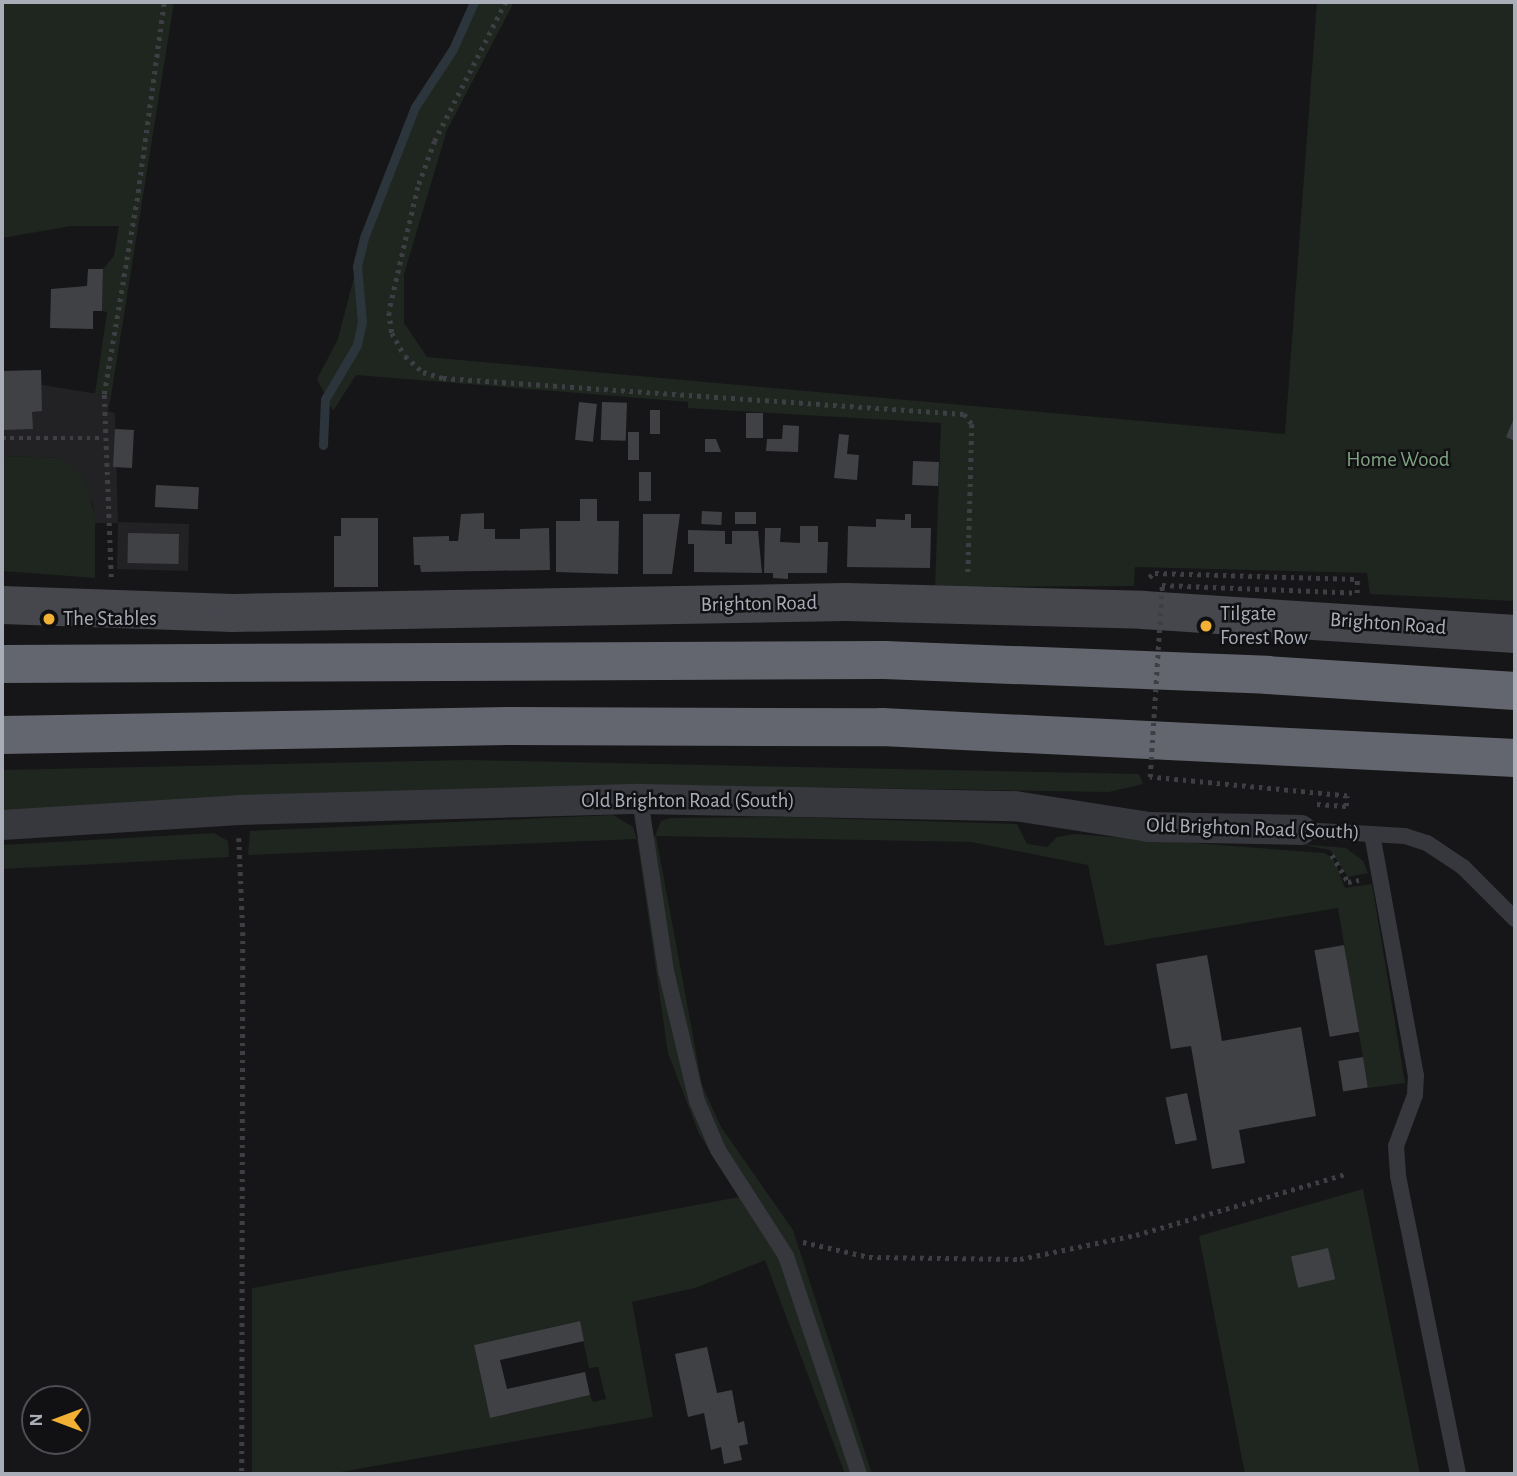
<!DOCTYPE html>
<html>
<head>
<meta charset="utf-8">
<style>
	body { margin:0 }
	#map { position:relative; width:1517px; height:1476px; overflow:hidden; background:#161618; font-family:"Alegreya Sans",sans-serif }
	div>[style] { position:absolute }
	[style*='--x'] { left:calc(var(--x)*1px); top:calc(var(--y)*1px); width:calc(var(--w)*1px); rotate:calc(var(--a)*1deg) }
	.built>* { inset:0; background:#222225 }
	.green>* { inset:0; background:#1e261f }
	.stream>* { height:9px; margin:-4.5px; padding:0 4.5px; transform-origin:4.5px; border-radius:4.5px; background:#2c353c }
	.building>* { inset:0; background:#404145; transform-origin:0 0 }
	.path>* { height:4.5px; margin-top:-2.25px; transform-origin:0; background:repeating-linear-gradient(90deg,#3d3f44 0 3.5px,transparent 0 8.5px) }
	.lane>* { height:16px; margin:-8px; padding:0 8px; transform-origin:8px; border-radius:8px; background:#37383d }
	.street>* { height:30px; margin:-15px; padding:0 15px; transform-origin:15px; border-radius:15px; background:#37383d }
	.secondary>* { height:38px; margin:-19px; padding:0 19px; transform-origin:19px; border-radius:19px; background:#45474d }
	.highway>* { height:38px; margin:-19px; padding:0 19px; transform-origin:19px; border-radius:19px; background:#63666e }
	.path-bridge>* { height:4.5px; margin-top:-2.25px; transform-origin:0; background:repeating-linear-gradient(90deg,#3d3f44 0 3.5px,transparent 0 8.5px) }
	.dots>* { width:19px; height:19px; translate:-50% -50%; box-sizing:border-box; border:4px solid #111113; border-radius:50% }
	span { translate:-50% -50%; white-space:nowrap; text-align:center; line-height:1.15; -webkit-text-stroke:5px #111113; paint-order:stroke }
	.park-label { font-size:21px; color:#7fa381 }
	.street-label { font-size:21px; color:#a8adb8 }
	.poi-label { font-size:21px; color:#a8adb8 }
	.left { translate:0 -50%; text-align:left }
	.frame { position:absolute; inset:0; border:4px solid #a8adb8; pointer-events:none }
	.north { position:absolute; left:21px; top:1385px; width:70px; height:70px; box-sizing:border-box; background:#111113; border:2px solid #4d4f55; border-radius:50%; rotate:270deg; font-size:19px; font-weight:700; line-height:28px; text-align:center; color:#a8adb8 }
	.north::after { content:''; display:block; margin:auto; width:24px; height:32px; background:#f2b134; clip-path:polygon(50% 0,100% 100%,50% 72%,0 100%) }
</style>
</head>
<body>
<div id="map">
	<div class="built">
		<div style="clip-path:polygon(41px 370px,42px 385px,111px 396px,108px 411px,115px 413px,118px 522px,189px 524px,188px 571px,117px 569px,118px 523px,95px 523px,93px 504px,62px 458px,2px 456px,2px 371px)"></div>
	</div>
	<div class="green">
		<div style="clip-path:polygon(2px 2px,174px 2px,111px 396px,95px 394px,107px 312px,102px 311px,103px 269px,114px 256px,119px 226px,71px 226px,2px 238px)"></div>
		<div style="clip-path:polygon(474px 2px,514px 2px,447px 130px,404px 274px,404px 323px,427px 357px,1285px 434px,1317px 2px,1515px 2px,1515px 601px,1370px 594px,1367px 573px,1135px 567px,1134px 586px,935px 587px,941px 423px,688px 408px,688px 402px,356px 375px,333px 411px,317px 379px,338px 339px,365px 235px,415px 107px,453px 50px)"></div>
		<div style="clip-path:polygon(2px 456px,62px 458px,85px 479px,95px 516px,95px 578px,2px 571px)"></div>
		<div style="clip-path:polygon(466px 760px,1139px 774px,1143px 784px,1109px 792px,658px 785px,2px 811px,2px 770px)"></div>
		<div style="clip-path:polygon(evenodd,613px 815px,633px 827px,637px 839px,655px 836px,661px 821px,670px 818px,789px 817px,1017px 824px,1027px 844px,1047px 847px,1057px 837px,1074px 834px,1324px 853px,1333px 858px,1345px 888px,1372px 884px,1405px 1083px,1368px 1088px,1338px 908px,1105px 946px,1088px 865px,971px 842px,656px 836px,702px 1085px,721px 1127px,793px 1230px,872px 1474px,845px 1474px,765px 1260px,695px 1288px,632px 1302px,653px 1417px,329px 1474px,252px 1474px,252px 1288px,739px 1197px,699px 1134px,668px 1053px,637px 839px,248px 855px,250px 831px,613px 815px,579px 1321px,589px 1368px,598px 1367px,606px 1399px,593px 1402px,590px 1395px,490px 1418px,474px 1345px,579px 1321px)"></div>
		<div style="clip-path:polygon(214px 833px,228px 841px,229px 857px,2px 869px,2px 845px)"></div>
		<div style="clip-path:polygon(1299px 844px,1346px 848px,1363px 861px,1368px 873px,1348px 877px,1330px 850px)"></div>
		<div style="clip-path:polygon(1363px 1189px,1420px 1474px,1245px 1474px,1199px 1236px)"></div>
	</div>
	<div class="stream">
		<div style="--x:323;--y:445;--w:46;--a:-87.5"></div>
		<div style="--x:325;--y:399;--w:63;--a:-59.3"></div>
		<div style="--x:357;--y:345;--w:24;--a:-78"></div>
		<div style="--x:362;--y:322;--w:56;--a:-95.1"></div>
		<div style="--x:357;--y:266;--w:32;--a:-76"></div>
		<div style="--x:365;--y:235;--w:137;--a:-68.7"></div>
		<div style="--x:415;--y:107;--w:69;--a:-56.8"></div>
		<div style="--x:453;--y:49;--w:51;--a:-65.9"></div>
	</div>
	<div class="building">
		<div style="clip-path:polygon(88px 269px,103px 269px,102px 311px,93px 311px,93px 329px,50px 328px,51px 289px,87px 286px)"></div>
		<div style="clip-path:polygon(41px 370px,42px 411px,32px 412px,33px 429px,2px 430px,2px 371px)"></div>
		<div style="left:579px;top:402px;width:18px;height:38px;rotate:6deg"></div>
		<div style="left:602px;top:402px;width:25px;height:38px;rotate:2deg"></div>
		<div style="left:650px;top:410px;width:10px;height:24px"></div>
		<div style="left:746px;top:413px;width:17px;height:25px"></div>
		<div style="clip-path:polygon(1515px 416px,1515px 441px,1506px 437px)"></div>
		<div style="clip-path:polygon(783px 425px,799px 426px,798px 452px,766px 451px,767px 439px,782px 439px)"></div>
		<div style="left:115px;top:429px;width:19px;height:38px;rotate:3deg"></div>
		<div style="left:628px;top:432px;width:11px;height:28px"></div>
		<div style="clip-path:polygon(839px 434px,849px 435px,847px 454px,859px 455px,857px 480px,834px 478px)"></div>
		<div style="clip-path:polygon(705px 439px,716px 439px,721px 452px,705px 452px)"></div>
		<div style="left:913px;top:461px;width:26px;height:24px;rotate:2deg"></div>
		<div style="left:639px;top:472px;width:12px;height:29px"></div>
		<div style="left:156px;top:485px;width:43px;height:22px;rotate:3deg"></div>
		<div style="clip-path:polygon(580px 499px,597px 499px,597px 521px,619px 521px,618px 574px,556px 572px,556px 521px,580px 521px)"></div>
		<div style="left:702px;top:511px;width:20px;height:13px;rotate:3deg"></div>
		<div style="left:735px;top:512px;width:21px;height:12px"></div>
		<div style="clip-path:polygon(484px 513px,484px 529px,495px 529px,495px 539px,520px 539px,520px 529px,549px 528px,550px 570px,421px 572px,420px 565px,414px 565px,413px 537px,449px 536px,449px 541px,458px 541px,461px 514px)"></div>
		<div style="clip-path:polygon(643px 514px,680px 514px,672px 574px,643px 574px)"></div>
		<div style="clip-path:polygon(905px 514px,911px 514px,911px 528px,931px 528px,930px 568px,847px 567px,848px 526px,876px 527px,876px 519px,905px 520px)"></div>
		<div style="clip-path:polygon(341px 518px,378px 518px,378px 587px,334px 587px,334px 536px,341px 536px)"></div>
		<div style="clip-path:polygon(800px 526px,818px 526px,818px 542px,828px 542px,827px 573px,788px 573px,788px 579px,773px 578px,773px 573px,764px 573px,765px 528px,781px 528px,780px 542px,800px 543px)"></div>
		<div style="clip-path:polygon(688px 530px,725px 531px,725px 544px,732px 544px,732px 531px,758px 531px,762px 573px,694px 572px,694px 544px,688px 544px)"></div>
		<div style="left:128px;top:533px;width:51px;height:30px;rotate:1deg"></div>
		<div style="left:1344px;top:945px;width:88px;height:30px;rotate:80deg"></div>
		<div style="clip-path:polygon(1207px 955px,1222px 1041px,1301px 1027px,1316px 1116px,1239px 1130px,1245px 1163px,1212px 1169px,1191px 1046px,1171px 1049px,1156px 964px)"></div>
		<div style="left:1363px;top:1057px;width:31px;height:25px;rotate:81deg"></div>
		<div style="left:1187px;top:1093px;width:48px;height:22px;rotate:78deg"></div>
		<div style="left:1328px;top:1248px;width:32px;height:38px;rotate:77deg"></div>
		<div style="clip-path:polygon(580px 1321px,584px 1341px,500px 1360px,507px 1389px,585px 1372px,590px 1395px,490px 1418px,474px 1345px)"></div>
		<div style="clip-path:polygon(707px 1347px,717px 1393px,732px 1390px,738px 1423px,744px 1421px,748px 1444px,739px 1446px,742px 1460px,724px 1464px,721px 1447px,711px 1450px,704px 1413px,688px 1417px,675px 1354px)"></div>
	</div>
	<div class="path">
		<div style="--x:506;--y:2;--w:156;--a:117.1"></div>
		<div style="--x:435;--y:141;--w:49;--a:110.3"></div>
		<div style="--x:418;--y:187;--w:128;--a:103.1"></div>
		<div style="--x:389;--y:312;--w:21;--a:82"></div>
		<div style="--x:392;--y:333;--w:26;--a:61"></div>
		<div style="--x:405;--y:356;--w:24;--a:42"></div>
		<div style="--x:423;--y:372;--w:21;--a:17"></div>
		<div style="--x:443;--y:378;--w:522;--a:3.95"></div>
		<div style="--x:964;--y:414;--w:13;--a:51"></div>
		<div style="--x:972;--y:424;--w:148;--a:91.5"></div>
		<div style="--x:2;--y:438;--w:101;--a:0"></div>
		<div style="--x:111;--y:577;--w:183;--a:-92.2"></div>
		<div style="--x:104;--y:394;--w:205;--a:-80.4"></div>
		<div style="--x:138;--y:192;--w:192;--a:-82.2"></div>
		<div style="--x:1149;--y:577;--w:7;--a:-34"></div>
		<div style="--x:1155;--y:573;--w:202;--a:1.7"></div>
		<div style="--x:1317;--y:804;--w:29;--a:4"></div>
		<div style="--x:239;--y:838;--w:94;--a:87.6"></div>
		<div style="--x:243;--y:932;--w:542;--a:90.11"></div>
		<div style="--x:1332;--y:855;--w:31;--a:59"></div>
		<div style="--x:1348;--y:882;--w:11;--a:-10"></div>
		<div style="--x:803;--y:1242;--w:68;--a:12.8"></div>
		<div style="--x:869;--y:1257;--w:151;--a:0.8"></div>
		<div style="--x:1020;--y:1259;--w:118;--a:-11.7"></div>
		<div style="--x:1136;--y:1235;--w:219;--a:-16.2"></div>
	</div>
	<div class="lane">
		<div style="--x:640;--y:799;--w:174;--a:81.4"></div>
		<div style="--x:666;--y:971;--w:134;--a:76.6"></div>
		<div style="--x:697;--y:1101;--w:53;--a:66.8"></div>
		<div style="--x:718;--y:1150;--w:126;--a:57.3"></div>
		<div style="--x:786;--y:1256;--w:230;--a:71.5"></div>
		<div style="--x:1301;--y:830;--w:104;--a:3.3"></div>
		<div style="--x:1405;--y:836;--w:23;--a:18"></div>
		<div style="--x:1427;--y:843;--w:43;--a:33.7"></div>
		<div style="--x:1463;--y:867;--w:74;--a:45"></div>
		<div style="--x:1372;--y:834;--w:245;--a:79.7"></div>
		<div style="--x:1416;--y:1075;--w:20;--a:93"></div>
		<div style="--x:1415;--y:1095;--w:54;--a:110.4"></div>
		<div style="--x:1396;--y:1146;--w:30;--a:86"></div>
		<div style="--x:1398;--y:1176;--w:304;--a:78.6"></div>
	</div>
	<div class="street">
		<div style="--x:2;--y:825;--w:237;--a:-3.6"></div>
		<div style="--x:239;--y:810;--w:401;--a:-1.6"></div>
		<div style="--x:640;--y:799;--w:375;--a:1.1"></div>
		<div style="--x:1015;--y:806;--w:136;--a:8.9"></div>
		<div style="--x:1149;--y:827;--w:152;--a:1.1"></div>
	</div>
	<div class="secondary">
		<div style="--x:2;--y:605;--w:231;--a:2"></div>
		<div style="--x:233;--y:613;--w:613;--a:-1.03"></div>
		<div style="--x:846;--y:602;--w:297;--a:1.5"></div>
		<div style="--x:1143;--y:610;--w:373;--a:3.7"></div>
	</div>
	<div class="highway">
		<div style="--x:2;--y:664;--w:882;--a:-0.26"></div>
		<div style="--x:884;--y:660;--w:383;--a:2.2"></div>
		<div style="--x:1267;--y:675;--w:249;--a:3.7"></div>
		<div style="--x:2;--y:735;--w:506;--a:-1.02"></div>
		<div style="--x:508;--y:726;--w:374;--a:0.2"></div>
		<div style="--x:882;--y:727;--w:634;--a:2.8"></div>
	</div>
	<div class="path-bridge">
		<div style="--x:1346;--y:806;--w:10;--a:-84"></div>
		<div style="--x:1347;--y:796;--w:198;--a:-174.5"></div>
		<div style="--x:1150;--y:777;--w:192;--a:-86.4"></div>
		<div style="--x:1162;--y:585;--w:195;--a:2.3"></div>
		<div style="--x:1357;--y:593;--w:14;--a:-90"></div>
	</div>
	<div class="dots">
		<div style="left:49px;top:619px;background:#f2b134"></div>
		<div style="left:1206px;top:626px;background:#f2b134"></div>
	</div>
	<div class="park-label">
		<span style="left:1398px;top:460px">Home Wood</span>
	</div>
	<div class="street-label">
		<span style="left:759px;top:604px;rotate:-1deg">Brighton Road</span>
		<span style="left:1388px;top:624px;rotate:4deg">Brighton Road</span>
		<span style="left:688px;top:801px">Old Brighton Road (South)</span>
		<span style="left:1253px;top:829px;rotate:2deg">Old Brighton Road (South)</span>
	</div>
	<div class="poi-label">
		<span class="left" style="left:1220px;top:626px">Tilgate<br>Forest Row</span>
		<span class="left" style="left:63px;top:619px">The Stables</span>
	</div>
	<div class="frame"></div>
	<div class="north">N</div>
</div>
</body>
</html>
